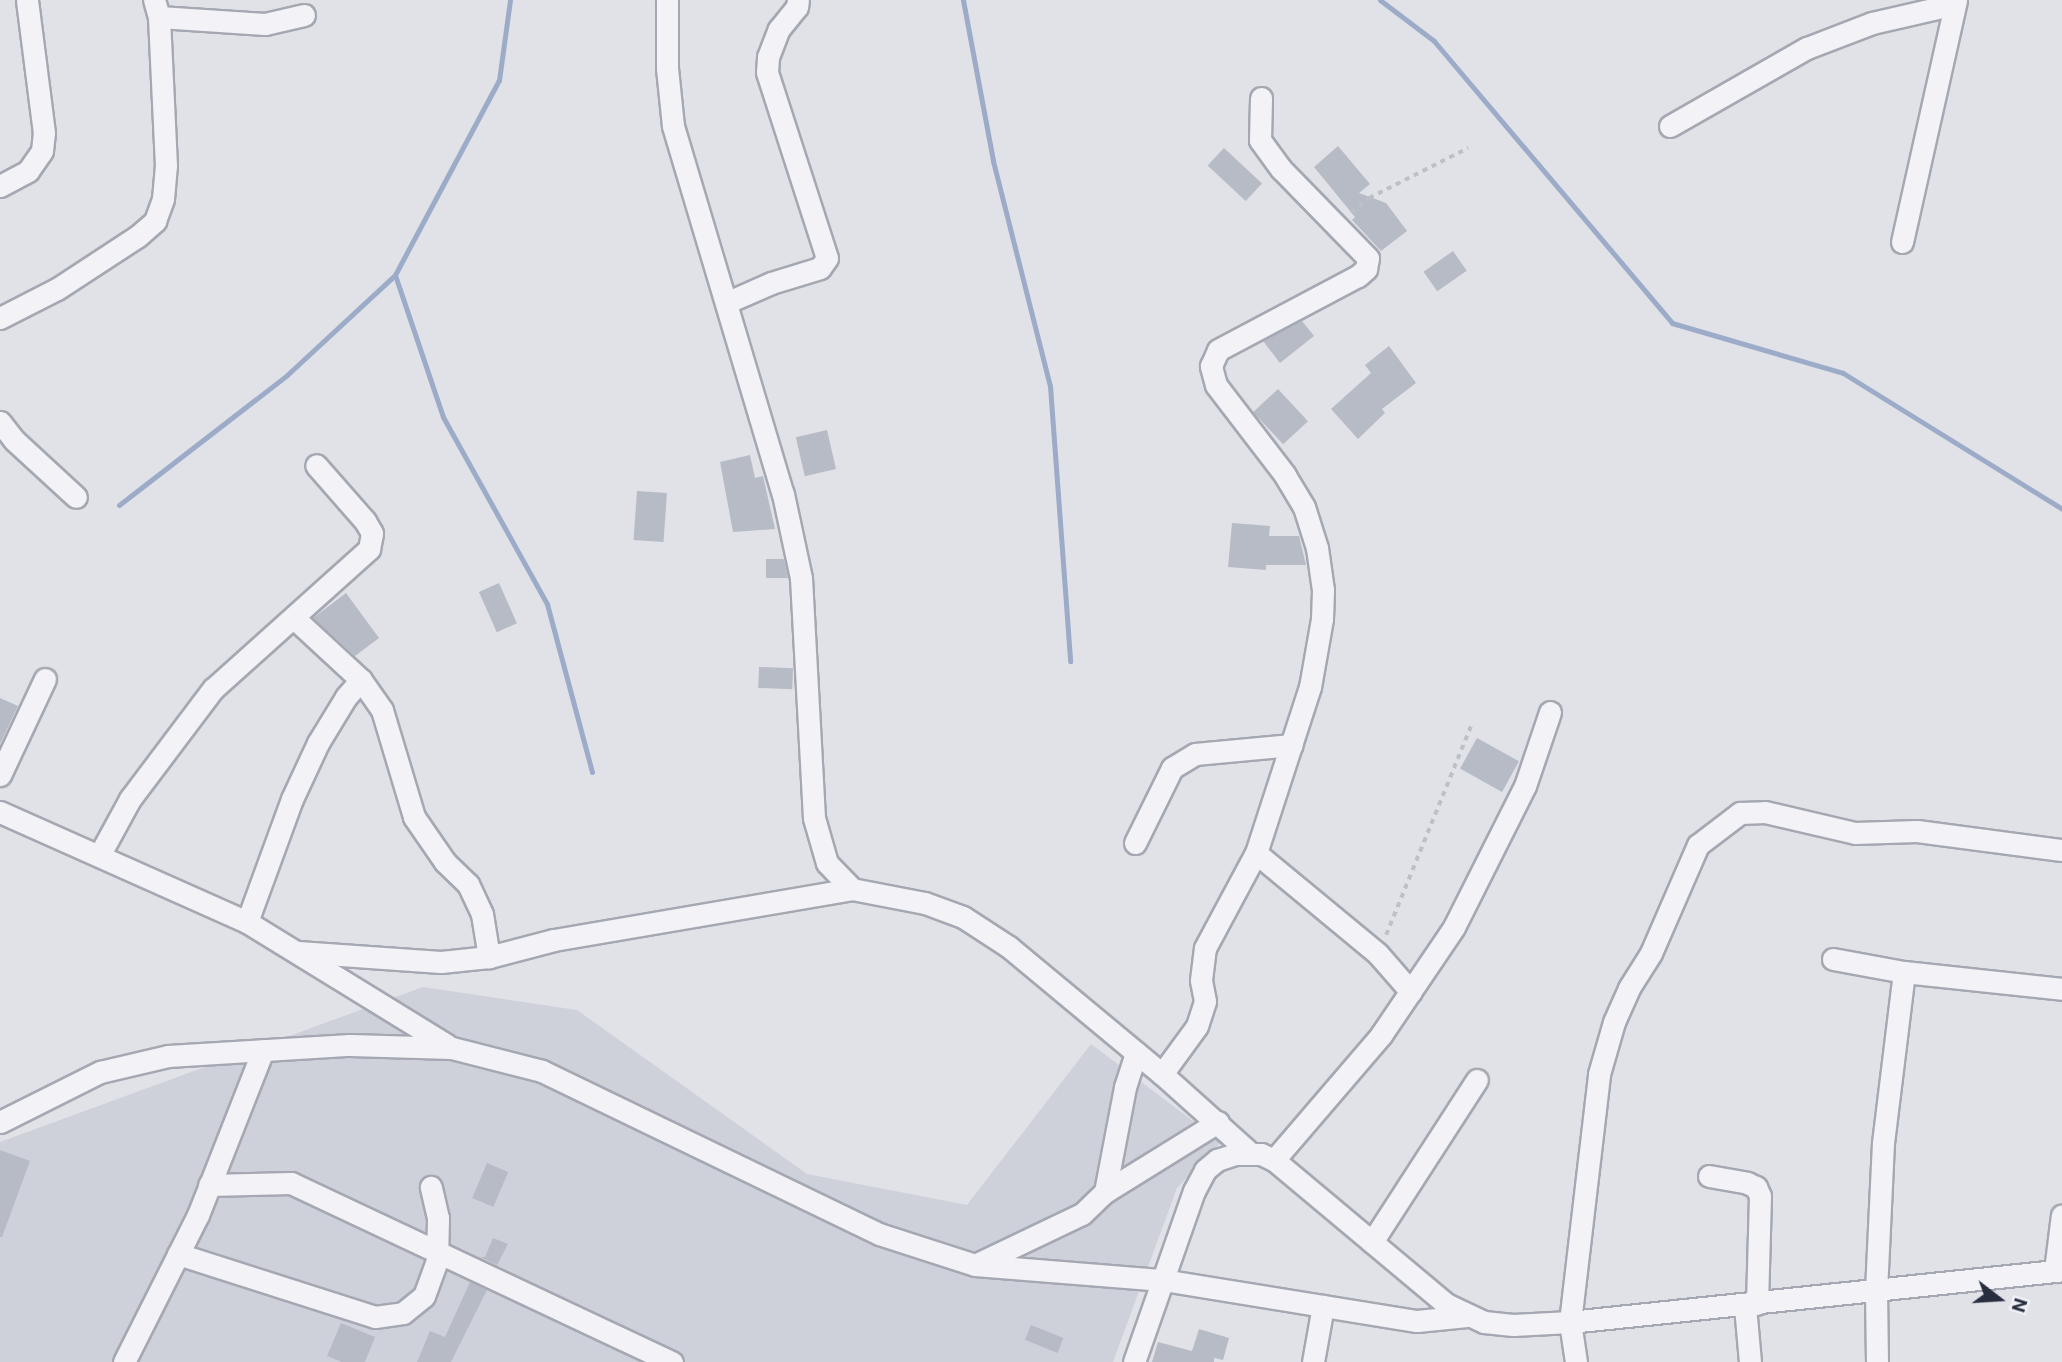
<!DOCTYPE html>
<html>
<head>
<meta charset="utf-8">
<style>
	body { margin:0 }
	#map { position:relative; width:2062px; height:1362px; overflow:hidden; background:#e0e2e8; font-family:Roboto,sans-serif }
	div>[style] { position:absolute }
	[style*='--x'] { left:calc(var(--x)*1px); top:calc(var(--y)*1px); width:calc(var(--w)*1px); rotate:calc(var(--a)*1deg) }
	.built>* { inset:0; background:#ced1da }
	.stream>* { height:5px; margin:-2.5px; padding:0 2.5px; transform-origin:2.5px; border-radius:2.5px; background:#9cabc7 }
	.building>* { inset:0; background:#b7bbc5; transform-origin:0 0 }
	.path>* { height:3.5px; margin-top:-1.75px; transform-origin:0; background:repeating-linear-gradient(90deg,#bec0c7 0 5px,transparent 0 10px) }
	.roads { filter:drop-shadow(2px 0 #a5a8b2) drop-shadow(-2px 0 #a5a8b2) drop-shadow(0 2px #a5a8b2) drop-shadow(0 -2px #a5a8b2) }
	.minor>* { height:21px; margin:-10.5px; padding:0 10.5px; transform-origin:10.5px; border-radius:10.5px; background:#f3f3f7 }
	span { translate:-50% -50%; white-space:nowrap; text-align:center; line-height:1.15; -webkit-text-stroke:6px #eff1f6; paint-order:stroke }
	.north { position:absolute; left:1964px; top:1264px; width:70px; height:70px; -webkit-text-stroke:5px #eff1f6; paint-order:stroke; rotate:107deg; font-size:19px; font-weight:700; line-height:28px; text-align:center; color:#292e3f }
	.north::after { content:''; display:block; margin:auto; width:24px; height:32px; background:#292e3f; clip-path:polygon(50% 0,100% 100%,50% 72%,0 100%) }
</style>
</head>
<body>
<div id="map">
	<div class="built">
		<div style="clip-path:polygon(423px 987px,577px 1010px,807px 1174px,967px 1205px,1091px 1044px,1221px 1142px,1177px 1188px,1113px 1362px,0 1362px,0 1142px)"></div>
	</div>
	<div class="stream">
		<div style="--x:510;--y:0;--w:81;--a:97.8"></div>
		<div style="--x:499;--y:80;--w:221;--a:118.1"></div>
		<div style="--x:395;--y:275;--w:150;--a:71.3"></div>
		<div style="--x:443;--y:417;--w:214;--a:60.9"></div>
		<div style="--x:547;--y:604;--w:174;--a:75"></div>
		<div style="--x:963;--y:0;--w:164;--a:79.4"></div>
		<div style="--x:993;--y:161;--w:232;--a:75.8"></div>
		<div style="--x:1050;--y:386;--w:276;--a:85.8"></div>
		<div style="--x:1380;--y:0;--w:68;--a:37.2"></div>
		<div style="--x:1434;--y:41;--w:369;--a:49.8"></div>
		<div style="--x:1672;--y:323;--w:178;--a:16.3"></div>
		<div style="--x:1843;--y:373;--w:258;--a:31.8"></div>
		<div style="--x:119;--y:505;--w:212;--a:-37.7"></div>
		<div style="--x:287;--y:375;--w:147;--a:-42.8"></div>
	</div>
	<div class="building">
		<div style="clip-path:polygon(1338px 146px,1370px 184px,1359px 193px,1386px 203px,1407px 231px,1381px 251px,1352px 220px,1355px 217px,1314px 167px)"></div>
		<div style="left:1224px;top:148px;width:52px;height:24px;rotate:43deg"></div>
		<div style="left:1453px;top:251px;width:24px;height:36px;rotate:55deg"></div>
		<div style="clip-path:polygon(1302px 321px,1314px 336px,1280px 363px,1263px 341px)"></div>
		<div style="clip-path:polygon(1389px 346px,1416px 383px,1382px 409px,1385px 413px,1358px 439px,1331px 409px,1371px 373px,1365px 365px)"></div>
		<div style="left:1278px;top:389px;width:44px;height:34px;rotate:47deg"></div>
		<div style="left:827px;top:430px;width:40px;height:32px;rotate:77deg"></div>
		<div style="clip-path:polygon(750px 455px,755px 478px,763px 476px,775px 529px,733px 532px,720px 462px)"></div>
		<div style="left:637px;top:491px;width:30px;height:49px;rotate:4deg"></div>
		<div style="clip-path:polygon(1232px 523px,1270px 526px,1269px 536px,1299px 536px,1306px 565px,1266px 565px,1266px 570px,1228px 567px)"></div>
		<div style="clip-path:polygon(766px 559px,784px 559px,788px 578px,766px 578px)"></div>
		<div style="left:499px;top:583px;width:44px;height:22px;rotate:66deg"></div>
		<div style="clip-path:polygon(346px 593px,379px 638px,355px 656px,313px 618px)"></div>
		<div style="left:759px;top:667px;width:34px;height:21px;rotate:2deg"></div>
		<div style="clip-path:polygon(0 698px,18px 706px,0 744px)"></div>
		<div style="left:1477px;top:738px;width:48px;height:35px;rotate:29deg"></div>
		<div style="clip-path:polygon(0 1150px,30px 1161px,2px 1237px,0 1237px)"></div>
		<div style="left:487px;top:1163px;width:23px;height:38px;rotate:23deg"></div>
		<div style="clip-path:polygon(493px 1238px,508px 1244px,497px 1265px,480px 1257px,485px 1257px)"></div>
		<div style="clip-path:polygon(470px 1282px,487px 1290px,451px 1362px,417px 1362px,430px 1331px,445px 1337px)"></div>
		<div style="clip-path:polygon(341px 1323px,375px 1337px,365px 1362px,342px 1362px,327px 1356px)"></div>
		<div style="left:1031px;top:1325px;width:35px;height:16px;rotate:22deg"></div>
		<div style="clip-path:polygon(1199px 1329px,1229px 1338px,1223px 1360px,1211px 1357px,1214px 1358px,1214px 1362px,1152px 1362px,1158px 1342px,1192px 1351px)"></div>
	</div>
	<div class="path">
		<div style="--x:1351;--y:213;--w:23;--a:-40"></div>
		<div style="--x:1369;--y:198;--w:111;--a:-26.8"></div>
		<div style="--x:1386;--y:935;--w:229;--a:-67.9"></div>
	</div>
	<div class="roads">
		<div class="minor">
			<div style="--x:667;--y:0;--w:68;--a:90"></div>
			<div style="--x:667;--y:68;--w:58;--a:84.1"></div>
			<div style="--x:673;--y:126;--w:384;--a:73.4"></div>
			<div style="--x:783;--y:494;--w:86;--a:77.9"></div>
			<div style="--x:801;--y:578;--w:240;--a:86.9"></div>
			<div style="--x:814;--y:818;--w:47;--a:73.9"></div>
			<div style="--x:827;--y:863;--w:36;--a:46"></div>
			<div style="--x:852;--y:889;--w:74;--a:10.9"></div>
			<div style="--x:925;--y:903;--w:40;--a:20.2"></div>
			<div style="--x:963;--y:917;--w:55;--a:33.1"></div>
			<div style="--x:1009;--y:947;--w:199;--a:39.7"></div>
			<div style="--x:1162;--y:1074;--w:118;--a:41.9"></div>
			<div style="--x:159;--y:17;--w:106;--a:3.8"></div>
			<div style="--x:265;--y:24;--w:40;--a:-13"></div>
			<div style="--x:1670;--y:126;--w:158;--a:-29.7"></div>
			<div style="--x:1807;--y:48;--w:70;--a:-21"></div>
			<div style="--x:1872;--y:23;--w:85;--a:-12.9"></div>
			<div style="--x:0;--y:186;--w:32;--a:-28"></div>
			<div style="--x:28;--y:171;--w:24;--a:-55"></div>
			<div style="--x:42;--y:151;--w:18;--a:-84"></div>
			<div style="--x:44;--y:133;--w:134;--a:-97.3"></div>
			<div style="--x:1902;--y:242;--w:248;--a:-77.4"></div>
			<div style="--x:728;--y:302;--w:47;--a:-23.8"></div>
			<div style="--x:771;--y:283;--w:51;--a:-17"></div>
			<div style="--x:820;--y:268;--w:12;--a:-55"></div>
			<div style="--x:827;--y:258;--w:195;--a:-107.9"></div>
			<div style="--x:767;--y:72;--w:15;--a:-86"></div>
			<div style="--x:768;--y:57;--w:30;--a:-69"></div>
			<div style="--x:779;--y:29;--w:28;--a:-51"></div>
			<div style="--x:797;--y:7;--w:7;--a:-82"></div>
			<div style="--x:0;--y:318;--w:64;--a:-27"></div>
			<div style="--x:57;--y:289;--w:97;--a:-33.2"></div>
			<div style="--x:138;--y:236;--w:23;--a:-41"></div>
			<div style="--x:155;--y:221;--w:23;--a:-70"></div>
			<div style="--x:163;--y:199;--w:33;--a:-85"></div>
			<div style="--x:166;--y:166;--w:149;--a:-92.7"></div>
			<div style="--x:159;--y:17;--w:18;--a:-106"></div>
			<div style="--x:0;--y:422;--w:23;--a:52"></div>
			<div style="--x:14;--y:440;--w:84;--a:42.6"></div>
			<div style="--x:294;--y:618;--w:91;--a:42.8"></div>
			<div style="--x:361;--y:680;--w:37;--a:55"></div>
			<div style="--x:382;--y:710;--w:112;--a:73.3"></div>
			<div style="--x:414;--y:817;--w:55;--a:55.4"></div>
			<div style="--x:445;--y:862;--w:32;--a:44"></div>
			<div style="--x:468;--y:884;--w:33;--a:65"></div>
			<div style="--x:482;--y:914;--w:44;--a:80.8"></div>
			<div style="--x:0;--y:775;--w:106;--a:-64.9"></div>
			<div style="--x:0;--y:812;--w:270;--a:24"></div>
			<div style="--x:247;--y:922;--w:235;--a:31.6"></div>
			<div style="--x:1135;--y:843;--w:84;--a:-63.7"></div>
			<div style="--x:1172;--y:768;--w:27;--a:-31"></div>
			<div style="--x:1195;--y:754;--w:97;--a:-5.3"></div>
			<div style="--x:1256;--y:853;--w:158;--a:39.6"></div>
			<div style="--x:1378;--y:954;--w:50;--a:49"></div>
			<div style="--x:100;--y:854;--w:63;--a:-61.4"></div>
			<div style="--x:130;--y:799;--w:138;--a:-53"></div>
			<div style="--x:213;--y:689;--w:210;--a:-41.9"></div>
			<div style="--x:369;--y:549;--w:16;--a:-79"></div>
			<div style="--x:372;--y:533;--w:14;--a:-120"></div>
			<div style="--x:365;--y:521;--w:74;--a:-131.2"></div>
			<div style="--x:247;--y:922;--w:131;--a:-69.9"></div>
			<div style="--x:292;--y:799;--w:62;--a:-65.1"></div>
			<div style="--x:318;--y:743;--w:54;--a:-58.7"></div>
			<div style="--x:346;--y:697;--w:23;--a:-49"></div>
			<div style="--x:298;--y:952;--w:143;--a:4"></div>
			<div style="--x:441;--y:962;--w:48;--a:-5.9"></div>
			<div style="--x:489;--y:957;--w:67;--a:-14.7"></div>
			<div style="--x:554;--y:940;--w:302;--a:-9.7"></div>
			<div style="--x:1833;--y:959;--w:72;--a:10.4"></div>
			<div style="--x:1904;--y:972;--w:159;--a:6.1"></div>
			<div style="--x:1162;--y:1074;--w:59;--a:-53.9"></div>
			<div style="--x:1197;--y:1026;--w:26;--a:-72"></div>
			<div style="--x:1205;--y:1001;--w:21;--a:-101"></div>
			<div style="--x:1201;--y:980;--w:32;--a:-83"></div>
			<div style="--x:1205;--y:948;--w:108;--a:-61.8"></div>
			<div style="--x:1256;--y:853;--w:175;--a:-72"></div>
			<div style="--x:1310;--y:687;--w:69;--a:-80"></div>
			<div style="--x:1322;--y:619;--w:29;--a:-88"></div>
			<div style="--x:1323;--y:590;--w:42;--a:-98.1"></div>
			<div style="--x:1317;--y:548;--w:43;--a:-107.6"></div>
			<div style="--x:1304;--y:507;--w:37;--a:-121"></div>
			<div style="--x:1285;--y:475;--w:113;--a:-127.5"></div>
			<div style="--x:1216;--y:385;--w:20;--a:-105"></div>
			<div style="--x:1211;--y:366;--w:17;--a:-66"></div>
			<div style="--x:1218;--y:350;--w:158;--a:-27.9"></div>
			<div style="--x:1358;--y:276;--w:11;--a:-41"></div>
			<div style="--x:1366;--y:269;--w:11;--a:-80"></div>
			<div style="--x:1368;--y:258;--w:124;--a:-134.3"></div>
			<div style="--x:1281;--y:169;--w:36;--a:-126"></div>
			<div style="--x:1260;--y:140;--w:42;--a:-88.6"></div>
			<div style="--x:0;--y:1122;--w:112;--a:-26.6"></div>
			<div style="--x:100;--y:1072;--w:70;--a:-13.2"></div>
			<div style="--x:168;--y:1056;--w:182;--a:-3.5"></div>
			<div style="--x:350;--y:1045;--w:102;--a:1.7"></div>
			<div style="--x:452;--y:1048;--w:93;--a:14.3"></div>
			<div style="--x:542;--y:1071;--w:374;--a:25.8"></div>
			<div style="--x:879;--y:1234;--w:101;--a:17.9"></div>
			<div style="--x:975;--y:1265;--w:189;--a:4.6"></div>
			<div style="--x:1163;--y:1280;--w:257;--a:9.2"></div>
			<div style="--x:1417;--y:1321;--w:50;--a:-5.7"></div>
			<div style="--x:1274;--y:1160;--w:165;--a:-49.4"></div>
			<div style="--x:1381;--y:1035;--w:130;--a:-55.9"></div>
			<div style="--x:1454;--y:927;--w:158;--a:-63.3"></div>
			<div style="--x:1525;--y:786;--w:78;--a:-71.3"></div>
			<div style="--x:1709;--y:1176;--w:39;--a:10"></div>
			<div style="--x:1747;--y:1183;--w:10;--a:24"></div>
			<div style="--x:1756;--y:1187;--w:10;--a:66"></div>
			<div style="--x:1760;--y:1196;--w:108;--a:91.6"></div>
			<div style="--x:209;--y:1185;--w:82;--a:-1.4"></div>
			<div style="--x:291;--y:1183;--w:421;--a:25.2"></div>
			<div style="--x:1105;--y:1192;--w:107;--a:-79.2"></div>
			<div style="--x:1125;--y:1087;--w:36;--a:-72"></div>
			<div style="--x:1372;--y:1242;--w:193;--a:-57.1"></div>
			<div style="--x:178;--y:1254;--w:207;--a:17.7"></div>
			<div style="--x:375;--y:1317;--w:28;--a:-8"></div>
			<div style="--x:403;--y:1313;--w:27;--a:-39"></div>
			<div style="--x:424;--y:1296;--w:38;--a:-70"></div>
			<div style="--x:437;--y:1260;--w:42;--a:-88.6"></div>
			<div style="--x:438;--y:1218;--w:32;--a:-103"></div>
			<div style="--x:977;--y:1264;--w:116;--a:-25.5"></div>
			<div style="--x:1082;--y:1214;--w:32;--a:-44"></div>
			<div style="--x:1105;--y:1192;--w:133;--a:-31.8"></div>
			<div style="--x:2055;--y:1271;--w:56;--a:-82.9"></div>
			<div style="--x:1745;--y:1306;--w:56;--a:84.9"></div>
			<div style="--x:124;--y:1362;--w:165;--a:-63.3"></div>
			<div style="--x:198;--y:1215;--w:177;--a:-68.5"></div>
			<div style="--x:1134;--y:1362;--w:181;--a:-70.7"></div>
			<div style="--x:1194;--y:1191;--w:24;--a:-62"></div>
			<div style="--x:1205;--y:1170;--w:16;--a:-40"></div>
			<div style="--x:1217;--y:1160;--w:19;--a:-18"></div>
			<div style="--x:1235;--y:1154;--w:26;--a:0"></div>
			<div style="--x:1261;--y:1154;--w:14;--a:25"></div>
			<div style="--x:1274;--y:1160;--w:224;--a:39.9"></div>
			<div style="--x:1446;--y:1304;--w:42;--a:25.3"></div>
			<div style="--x:1484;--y:1322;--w:29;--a:6"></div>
			<div style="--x:1513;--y:1325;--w:57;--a:-3"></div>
			<div style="--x:1570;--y:1322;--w:495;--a:-6"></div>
			<div style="--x:1313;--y:1362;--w:57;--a:-79.9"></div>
			<div style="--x:1576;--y:1362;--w:40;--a:-98.5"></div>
			<div style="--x:1570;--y:1322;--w:250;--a:-83.3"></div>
			<div style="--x:1599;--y:1074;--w:54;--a:-73.9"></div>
			<div style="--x:1614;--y:1022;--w:37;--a:-66"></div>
			<div style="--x:1629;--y:988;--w:41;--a:-57.8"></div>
			<div style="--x:1651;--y:953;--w:118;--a:-66.5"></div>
			<div style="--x:1698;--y:845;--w:53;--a:-37.3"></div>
			<div style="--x:1740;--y:813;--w:25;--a:-2"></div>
			<div style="--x:1765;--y:812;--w:92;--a:13.1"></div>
			<div style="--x:1855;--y:833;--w:62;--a:-1.8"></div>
			<div style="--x:1917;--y:831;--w:146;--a:7.5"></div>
			<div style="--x:1877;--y:1362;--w:71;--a:-90.8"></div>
			<div style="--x:1876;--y:1291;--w:148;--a:-87.3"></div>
			<div style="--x:1883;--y:1143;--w:172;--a:-83"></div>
		</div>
	</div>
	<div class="north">N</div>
</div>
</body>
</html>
